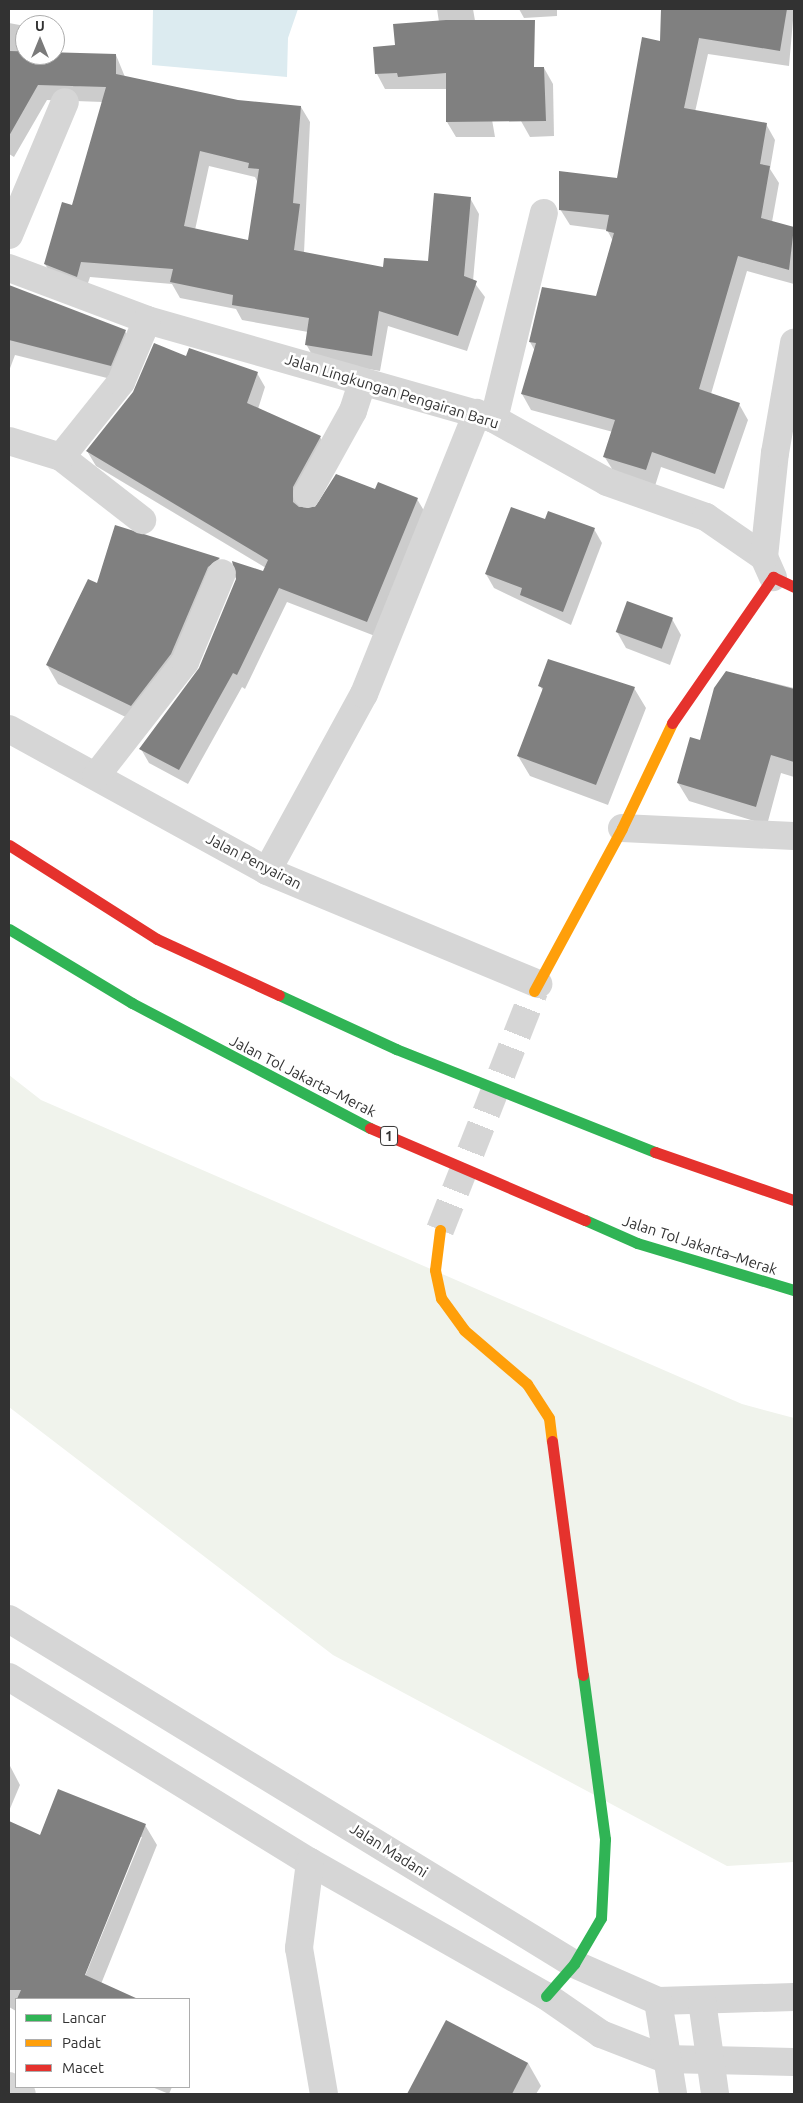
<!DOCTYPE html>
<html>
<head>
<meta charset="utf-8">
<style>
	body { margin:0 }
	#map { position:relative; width:803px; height:2103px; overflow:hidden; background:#fff; font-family:Ubuntu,sans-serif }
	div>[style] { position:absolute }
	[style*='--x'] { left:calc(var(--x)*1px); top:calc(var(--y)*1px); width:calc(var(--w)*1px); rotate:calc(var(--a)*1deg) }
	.green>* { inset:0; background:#f0f3ec }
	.water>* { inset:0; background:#dcebf0 }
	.shadow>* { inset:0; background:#0003 }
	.building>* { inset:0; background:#808080; transform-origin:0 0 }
	.secondary-tunnel>* { height:28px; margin-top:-14px; transform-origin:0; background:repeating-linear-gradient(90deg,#d6d6d6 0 28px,transparent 0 42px) }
	.street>* { height:28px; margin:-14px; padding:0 14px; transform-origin:14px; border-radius:14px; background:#d6d6d6 }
	.fast>* { height:11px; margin:-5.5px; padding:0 5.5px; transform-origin:5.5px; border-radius:5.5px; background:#30b455 }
	.slow>* { height:11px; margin:-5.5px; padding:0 5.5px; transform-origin:5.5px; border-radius:5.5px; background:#ff9f0a }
	.jam>* { height:11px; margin:-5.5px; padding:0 5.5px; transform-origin:5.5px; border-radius:5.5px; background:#e5322d }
	span { translate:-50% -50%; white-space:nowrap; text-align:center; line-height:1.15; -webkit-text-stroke:5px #fff; paint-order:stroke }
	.shield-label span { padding:1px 4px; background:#fff; border:1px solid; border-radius:4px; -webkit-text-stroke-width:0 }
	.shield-label { font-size:14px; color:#323232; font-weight:700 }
	.street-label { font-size:15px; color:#323232 }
	.frame { position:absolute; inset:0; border:10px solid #323232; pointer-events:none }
	.legend { position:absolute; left:15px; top:1998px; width:175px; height:90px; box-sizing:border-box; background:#fff; border:1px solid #adadad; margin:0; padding:6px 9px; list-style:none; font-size:15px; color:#323232 }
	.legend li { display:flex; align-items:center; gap:10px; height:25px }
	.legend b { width:25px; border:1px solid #adadad }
	.north { position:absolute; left:15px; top:15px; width:50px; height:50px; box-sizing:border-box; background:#fff; border:1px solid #adadad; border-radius:50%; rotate:0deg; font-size:14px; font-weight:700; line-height:20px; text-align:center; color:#323232 }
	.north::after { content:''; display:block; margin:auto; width:18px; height:22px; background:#7a7a7a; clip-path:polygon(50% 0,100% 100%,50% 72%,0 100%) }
</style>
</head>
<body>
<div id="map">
	<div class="green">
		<div style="clip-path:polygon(9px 1075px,41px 1100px,742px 1404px,794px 1418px,794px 1862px,727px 1866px,333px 1655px,9px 1407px)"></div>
	</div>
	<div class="water">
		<div style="clip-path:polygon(153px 9px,298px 9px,288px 38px,287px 77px,152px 65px)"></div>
	</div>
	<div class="shadow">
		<div style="clip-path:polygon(437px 9px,473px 9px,495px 137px,456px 137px,447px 122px,447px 89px,385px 89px,377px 74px,396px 46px,439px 22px)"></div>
		<div style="clip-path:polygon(519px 9px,557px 9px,557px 16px,524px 18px)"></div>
		<div style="clip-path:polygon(662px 9px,794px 9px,789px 66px,708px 54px,695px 112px,766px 124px,775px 140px,770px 169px,779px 183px,772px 222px,794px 228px,794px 284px,747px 271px,711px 394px,739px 404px,748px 420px,724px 489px,661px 467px,655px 486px,614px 472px,604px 456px,613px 432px,531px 410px,522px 394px,535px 351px,530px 342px,597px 298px,613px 241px,607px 230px,570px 225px,560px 209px,618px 180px,661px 43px)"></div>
		<div style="clip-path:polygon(evenodd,9px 23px,25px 26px,25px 55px,116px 55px,125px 77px,238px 102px,301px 107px,310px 122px,304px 253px,384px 268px,429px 262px,470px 198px,479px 214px,473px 281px,485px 297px,467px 351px,388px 326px,380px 371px,315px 360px,306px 344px,308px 332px,242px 320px,236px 309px,180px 298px,172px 284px,90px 277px,85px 292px,54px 280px,45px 264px,73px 206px,103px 102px,47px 100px,14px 157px,9px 154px,9px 23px,209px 166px,255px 177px,258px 183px,249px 241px,195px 230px,209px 166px)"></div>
		<div style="clip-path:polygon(544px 68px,553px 84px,554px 136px,530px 137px,521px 121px,518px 69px)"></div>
		<div style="clip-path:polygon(9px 286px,125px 331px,134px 347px,119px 381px,15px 355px,9px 371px)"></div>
		<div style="clip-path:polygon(187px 358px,257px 373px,265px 387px,258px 409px,320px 437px,328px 452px,301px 509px,376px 490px,417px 499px,426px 514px,375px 636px,287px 602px,245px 689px,242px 687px,188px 784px,149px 763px,141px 749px,201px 669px,266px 568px,96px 466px,87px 451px)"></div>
		<div style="clip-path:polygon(546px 521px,594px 529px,602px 543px,571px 625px,494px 588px,486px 574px)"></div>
		<div style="clip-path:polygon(219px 559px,230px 578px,142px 725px,58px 684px,47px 665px,98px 585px)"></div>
		<div style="clip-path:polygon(672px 619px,681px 635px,670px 665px,626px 648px,617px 632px)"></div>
		<div style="clip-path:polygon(727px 672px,794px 688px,794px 777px,781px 773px,767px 825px,689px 801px,678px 783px,701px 742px)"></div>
		<div style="clip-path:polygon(540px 686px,634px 688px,646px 708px,608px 805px,530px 776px,518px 756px,543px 691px)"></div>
		<div style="clip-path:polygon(9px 1764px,20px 1785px,9px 1811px)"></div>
		<div style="clip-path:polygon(evenodd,9px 1822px,41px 1836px,145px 1825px,157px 1845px,101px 1984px,122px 1999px,16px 1999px,16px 2011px,9px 2007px,9px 1822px,140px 1837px,142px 1837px,83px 1981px,81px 1980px,140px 1837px)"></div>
		<div style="clip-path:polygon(446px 2022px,528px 2063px,541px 2086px,536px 2094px,409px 2094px)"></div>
		<div style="clip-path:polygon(152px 2087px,172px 2087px,169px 2094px)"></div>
	</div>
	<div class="building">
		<div style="clip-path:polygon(661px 9px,787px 9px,780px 51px,699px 38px,684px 108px,767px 123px,760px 164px,770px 166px,761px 218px,794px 227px,789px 270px,738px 256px,699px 389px,740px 403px,715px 474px,652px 452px,646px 470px,603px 457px,615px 420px,521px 394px,536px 343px,529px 342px,542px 287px,596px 296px,614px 233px,606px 231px,609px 215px,559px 210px,559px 171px,617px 178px,642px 37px,660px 41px)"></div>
		<div style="clip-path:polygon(446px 20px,535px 20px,534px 67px,544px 67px,546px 121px,446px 122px,446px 73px,398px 77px,397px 73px,375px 74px,373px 47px,395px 45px,393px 24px)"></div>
		<div style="clip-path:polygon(evenodd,9px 51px,116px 54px,116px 74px,238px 100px,301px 106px,293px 203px,300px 204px,294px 250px,383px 267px,384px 258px,428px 261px,434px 193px,471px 197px,464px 276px,477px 281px,458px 336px,379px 311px,372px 356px,305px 345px,309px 318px,232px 305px,233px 295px,170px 282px,173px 269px,81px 262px,77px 277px,44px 264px,62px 202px,72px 205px,106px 87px,38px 85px,9px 136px,9px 51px,200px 151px,249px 163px,248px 168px,259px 169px,248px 240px,184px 226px,200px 151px)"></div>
		<div style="clip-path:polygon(9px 285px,126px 330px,111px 366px,9px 340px)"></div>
		<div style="clip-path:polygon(154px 343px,186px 356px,189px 348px,258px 372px,247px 403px,321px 436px,293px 487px,293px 502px,299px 507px,315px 507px,336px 474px,375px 489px,378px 482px,418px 498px,367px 622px,279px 588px,237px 675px,233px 673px,179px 770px,139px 749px,199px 668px,236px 579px,232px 561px,263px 571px,268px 560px,86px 451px,133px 392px)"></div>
		<div style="clip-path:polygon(511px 507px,545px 519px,548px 511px,595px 528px,563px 612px,520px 595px,522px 588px,485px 574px)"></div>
		<div style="clip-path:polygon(115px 525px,220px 558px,208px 567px,171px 654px,131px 706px,46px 665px,88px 579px,97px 583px)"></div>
		<div style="left:627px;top:601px;width:49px;height:33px;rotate:20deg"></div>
		<div style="clip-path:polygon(548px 659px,635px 687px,596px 785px,517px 756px,543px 688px,538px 686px)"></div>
		<div style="clip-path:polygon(726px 671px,794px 689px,794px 762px,771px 755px,756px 807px,677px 783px,690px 737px,700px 740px,714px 688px)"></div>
		<div style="clip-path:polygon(58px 1789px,146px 1824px,85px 1975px,138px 1999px,17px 1999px,21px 1990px,9px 1990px,9px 1821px,40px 1835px)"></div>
		<div style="clip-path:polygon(446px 2020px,528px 2063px,512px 2094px,407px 2094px)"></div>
	</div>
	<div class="secondary-tunnel">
		<div style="--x:440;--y:1230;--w:257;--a:-68.5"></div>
	</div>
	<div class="street">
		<div style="--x:9;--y:235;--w:144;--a:-67.2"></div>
		<div style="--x:9;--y:268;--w:147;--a:20.6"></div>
		<div style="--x:147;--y:320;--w:361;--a:15.9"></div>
		<div style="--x:494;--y:419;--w:129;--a:29.1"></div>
		<div style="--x:607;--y:482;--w:105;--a:19.5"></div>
		<div style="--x:706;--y:517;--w:70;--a:34.6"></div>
		<div style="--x:764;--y:557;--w:22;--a:66"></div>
		<div style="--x:494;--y:419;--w:212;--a:-76.4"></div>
		<div style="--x:9;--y:441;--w:54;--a:17.1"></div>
		<div style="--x:61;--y:457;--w:103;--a:37.9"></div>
		<div style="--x:61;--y:457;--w:96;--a:-51.3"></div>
		<div style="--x:121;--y:382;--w:67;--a:-67.2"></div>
		<div style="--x:307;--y:494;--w:95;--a:-61"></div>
		<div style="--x:353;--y:411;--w:28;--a:-72"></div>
		<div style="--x:764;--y:557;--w:105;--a:-84"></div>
		<div style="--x:775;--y:453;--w:112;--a:-80.2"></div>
		<div style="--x:9;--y:729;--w:294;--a:28.8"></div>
		<div style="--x:267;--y:871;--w:294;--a:22.6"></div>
		<div style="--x:96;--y:776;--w:145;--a:-52"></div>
		<div style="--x:185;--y:662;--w:96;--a:-67.4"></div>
		<div style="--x:622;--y:828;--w:172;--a:2.7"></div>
		<div style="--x:267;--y:871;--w:202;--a:-61.3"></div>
		<div style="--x:364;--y:694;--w:303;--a:-68.1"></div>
		<div style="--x:9;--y:1619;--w:662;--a:31.41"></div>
		<div style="--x:574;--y:1964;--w:92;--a:23.8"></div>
		<div style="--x:658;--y:2001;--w:136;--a:-1.7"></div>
		<div style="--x:9;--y:1677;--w:353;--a:31.6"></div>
		<div style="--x:310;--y:1862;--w:271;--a:29.6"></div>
		<div style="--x:546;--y:1996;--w:67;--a:34.6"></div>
		<div style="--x:601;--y:2034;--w:69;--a:21.3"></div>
		<div style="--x:665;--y:2059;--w:129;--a:1.3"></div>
		<div style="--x:310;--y:1862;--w:87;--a:97.3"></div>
		<div style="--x:299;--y:1948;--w:148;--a:80.3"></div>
		<div style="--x:658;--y:2001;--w:94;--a:80.8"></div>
		<div style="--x:702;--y:2001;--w:94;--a:82"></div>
		<div style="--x:9;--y:2086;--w:15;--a:32"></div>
	</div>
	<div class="fast">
		<div style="--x:9;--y:929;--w:144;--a:31"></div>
		<div style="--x:132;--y:1003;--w:269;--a:27.7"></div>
		<div style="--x:279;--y:995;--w:129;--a:24.8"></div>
		<div style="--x:396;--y:1049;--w:279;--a:21.7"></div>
		<div style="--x:585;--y:1220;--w:57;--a:23.9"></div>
		<div style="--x:637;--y:1243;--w:164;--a:16.7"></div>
		<div style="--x:546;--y:1996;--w:43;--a:-48.8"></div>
		<div style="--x:574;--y:1964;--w:53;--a:-59.6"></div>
		<div style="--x:601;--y:1918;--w:79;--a:-87.1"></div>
		<div style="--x:605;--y:1839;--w:165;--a:-97.6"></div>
	</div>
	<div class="slow">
		<div style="--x:534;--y:991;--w:185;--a:-61.6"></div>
		<div style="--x:622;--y:828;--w:116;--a:-64.5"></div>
		<div style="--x:440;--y:1230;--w:40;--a:97.1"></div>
		<div style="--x:435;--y:1270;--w:29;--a:78"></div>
		<div style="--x:441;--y:1298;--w:39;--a:54"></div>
		<div style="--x:464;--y:1330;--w:83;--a:40.6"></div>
		<div style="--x:527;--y:1384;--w:40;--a:57.1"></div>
		<div style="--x:549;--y:1418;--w:23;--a:83"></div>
	</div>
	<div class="jam">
		<div style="--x:672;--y:723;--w:178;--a:-55.3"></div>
		<div style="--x:773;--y:577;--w:23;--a:25"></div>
		<div style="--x:9;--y:845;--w:175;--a:32.4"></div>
		<div style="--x:157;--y:939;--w:134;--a:24.7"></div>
		<div style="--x:370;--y:1128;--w:234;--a:23.2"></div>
		<div style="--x:655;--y:1152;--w:147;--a:19.1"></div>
		<div style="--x:552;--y:1441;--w:236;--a:82.5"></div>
	</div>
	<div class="shield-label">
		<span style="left:389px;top:1136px">1</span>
	</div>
	<div class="street-label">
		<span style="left:392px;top:391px;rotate:17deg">Jalan Lingkungan Pengairan Baru</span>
		<span style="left:254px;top:861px;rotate:27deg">Jalan Penyairan</span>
		<span style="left:303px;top:1076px;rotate:27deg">Jalan Tol Jakarta–Merak</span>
		<span style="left:700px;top:1245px;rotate:18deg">Jalan Tol Jakarta–Merak</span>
		<span style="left:389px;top:1850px;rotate:32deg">Jalan Madani</span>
	</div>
	<div class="frame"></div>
	<ul class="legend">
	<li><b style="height:6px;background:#30b455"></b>Lancar</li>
	<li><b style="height:6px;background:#ff9f0a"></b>Padat</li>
	<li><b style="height:6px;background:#e5322d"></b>Macet</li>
	</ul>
	<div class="north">U</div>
</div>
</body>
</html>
